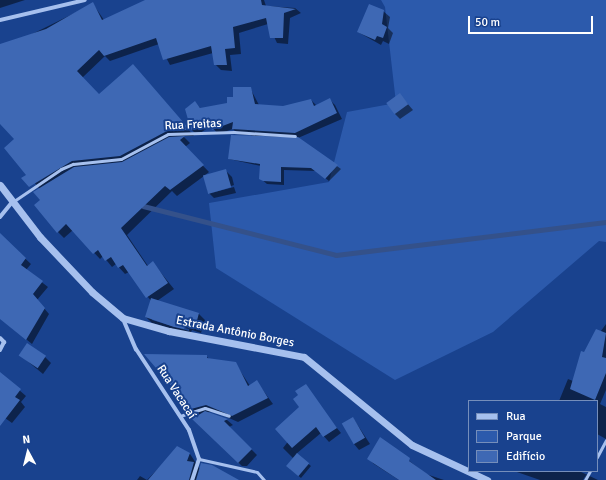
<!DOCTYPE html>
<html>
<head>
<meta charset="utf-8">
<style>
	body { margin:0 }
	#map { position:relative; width:606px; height:480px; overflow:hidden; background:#19428e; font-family:Signika,sans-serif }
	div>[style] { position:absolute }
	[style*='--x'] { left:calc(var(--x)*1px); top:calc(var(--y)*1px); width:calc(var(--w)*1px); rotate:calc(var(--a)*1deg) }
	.green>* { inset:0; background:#2c5aac }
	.shadow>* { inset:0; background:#0007 }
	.stream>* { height:5px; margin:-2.5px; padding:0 2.5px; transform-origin:2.5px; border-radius:2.5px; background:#34518a }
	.building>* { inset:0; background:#3e68b4; transform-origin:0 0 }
	.service>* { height:3px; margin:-1.5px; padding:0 1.5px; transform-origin:1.5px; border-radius:1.5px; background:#a6c0ee }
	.minor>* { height:4px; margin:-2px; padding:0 2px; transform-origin:2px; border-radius:2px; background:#a6c0ee }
	.tertiary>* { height:7px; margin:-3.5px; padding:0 3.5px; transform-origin:3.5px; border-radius:3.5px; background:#a6c0ee }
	span { translate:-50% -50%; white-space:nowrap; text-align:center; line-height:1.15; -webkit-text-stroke:4px #19428e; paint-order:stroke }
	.street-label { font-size:12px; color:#fff }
	.legend { position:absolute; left:468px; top:400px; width:130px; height:72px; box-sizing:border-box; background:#19428e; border:1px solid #758ebb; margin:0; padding:5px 7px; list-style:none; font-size:12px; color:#fff }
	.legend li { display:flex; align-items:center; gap:8px; height:20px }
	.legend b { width:20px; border:1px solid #758ebb }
	.north { position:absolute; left:8px; top:432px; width:40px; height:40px; -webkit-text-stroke:3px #19428e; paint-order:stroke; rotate:353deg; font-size:11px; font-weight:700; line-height:16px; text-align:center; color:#fff }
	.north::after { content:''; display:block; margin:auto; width:14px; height:18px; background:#fff; clip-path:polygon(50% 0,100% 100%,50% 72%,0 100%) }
	.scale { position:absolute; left:468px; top:16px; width:125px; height:18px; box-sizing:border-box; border:2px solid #fff; border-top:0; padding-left:5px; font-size:12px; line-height:14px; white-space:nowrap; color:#fff; -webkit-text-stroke:3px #19428e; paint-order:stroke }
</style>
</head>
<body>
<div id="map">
	<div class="green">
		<div style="clip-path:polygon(381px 0,606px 0,606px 242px,599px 241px,493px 332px,395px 380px,216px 268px,209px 203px,329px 182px,347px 112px,396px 103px,385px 7px)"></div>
	</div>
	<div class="shadow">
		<div style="clip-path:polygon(0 0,25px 0,0 8px)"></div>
		<div style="clip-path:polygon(evenodd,148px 0,264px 0,266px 6px,295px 8px,301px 13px,290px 18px,288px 44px,277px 43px,268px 24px,239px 33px,241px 54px,230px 55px,232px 71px,221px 70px,215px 64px,213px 53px,170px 65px,159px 44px,110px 61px,105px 56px,82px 78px,99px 95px,133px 65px,194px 136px,183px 136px,190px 143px,185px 147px,209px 172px,204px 176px,226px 171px,232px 177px,234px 185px,211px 193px,234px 187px,236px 193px,214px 198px,208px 192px,204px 176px,177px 196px,172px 191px,127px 235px,148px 266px,153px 263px,174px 289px,157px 301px,199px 314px,205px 320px,201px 333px,192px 330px,190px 334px,152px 323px,146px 317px,151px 301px,129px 272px,125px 274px,116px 264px,112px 267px,103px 256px,100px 259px,73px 230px,64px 238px,58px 232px,39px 188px,29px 176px,16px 139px,0 123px,0 45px,26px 37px,93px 4px,104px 20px,148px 0,152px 318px,189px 329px,189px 331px,152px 320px,152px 318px)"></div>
		<div style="clip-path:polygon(383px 11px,390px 17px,388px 28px,393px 33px,389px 44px,383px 41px,381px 45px,358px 32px)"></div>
		<div style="clip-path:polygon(250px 88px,259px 105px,283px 107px,311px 100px,317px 106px,330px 100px,335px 105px,342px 119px,298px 138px,341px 169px,329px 181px,316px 171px,284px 170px,284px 185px,267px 184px,260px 178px,261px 166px,229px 159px,251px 135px,238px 134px,233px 129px,218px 134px,211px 126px,197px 135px,192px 130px,186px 109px,195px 102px,201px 109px,228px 104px)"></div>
		<div style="clip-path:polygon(400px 95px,413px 110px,400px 119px,394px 113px)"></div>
		<div style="clip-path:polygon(0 235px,31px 264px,26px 270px,48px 287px,37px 300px,49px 314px,32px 344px,0 318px)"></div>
		<div style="clip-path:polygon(606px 324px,606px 390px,600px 404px,606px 407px,606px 439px,597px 434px,597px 401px,559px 401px,568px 379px,573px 381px,585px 353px)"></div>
		<div style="clip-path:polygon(20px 355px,45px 357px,51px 363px,43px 374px)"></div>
		<div style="clip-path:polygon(206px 356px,210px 360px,235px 363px,250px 386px,257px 382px,273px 404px,238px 422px,213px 411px,206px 413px,227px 420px,233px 425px,229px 427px,257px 455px,247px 466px,242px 466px,193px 419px,199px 416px,192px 409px)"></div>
		<div style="clip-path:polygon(3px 376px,26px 396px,21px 402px,25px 407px,12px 423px,5px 418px,0 424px,0 380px)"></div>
		<div style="clip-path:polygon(317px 404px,341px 433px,329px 442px,321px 433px,296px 454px,311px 466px,301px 478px,290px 469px,294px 459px,283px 448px)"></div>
		<div style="clip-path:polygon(353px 418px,370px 444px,359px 450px,354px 444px)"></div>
		<div style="clip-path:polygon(380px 438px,426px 474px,444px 480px,399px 480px,374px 464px,369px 459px)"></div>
		<div style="clip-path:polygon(178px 448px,190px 454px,200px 469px,237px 480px,137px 480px,140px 476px,147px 480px)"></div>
		<div style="clip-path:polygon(514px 471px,579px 471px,598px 480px,585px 480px,586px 475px,583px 480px,540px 480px)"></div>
	</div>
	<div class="stream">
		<div style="--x:143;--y:206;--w:199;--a:14.2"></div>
		<div style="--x:336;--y:255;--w:272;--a:-7"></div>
	</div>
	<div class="building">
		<div style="clip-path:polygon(145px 0,261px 0,262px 5px,296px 9px,284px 13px,283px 38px,270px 38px,266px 18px,233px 27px,235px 48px,225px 49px,227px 65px,214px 65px,211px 46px,163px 60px,156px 38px,104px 56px,99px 50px,77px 71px,99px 94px,133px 64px,190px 130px,167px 131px,120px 156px,72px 161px,29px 187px,21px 178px,26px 175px,4px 148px,14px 139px,0 124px,0 44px,46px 29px,93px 2px,102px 20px)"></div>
		<div style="clip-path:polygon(369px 4px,384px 10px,382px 24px,387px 27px,383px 38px,377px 36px,375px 40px,357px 32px)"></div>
		<div style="clip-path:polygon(233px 87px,251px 87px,255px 104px,283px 106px,311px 99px,314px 106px,330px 98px,337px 113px,295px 133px,232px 129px,233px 122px,212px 130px,207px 121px,191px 130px,185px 109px,195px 101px,200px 108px,227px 103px,227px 97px,233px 97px)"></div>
		<div style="left:400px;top:93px;width:14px;height:17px;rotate:54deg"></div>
		<div style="clip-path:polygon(231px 135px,298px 137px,338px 165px,325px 179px,311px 168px,281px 167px,281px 182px,263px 181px,259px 179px,260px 164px,228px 159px)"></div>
		<div style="clip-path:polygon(185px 136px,180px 140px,204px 165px,170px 190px,165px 186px,121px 228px,147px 266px,153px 261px,168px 283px,146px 298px,123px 265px,118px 268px,111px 257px,105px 261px,98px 250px,93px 254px,66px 224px,57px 233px,34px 205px,40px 200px,33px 192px,74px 167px,122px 162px,169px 137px)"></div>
		<div style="left:226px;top:169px;width:19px;height:24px;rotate:74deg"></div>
		<div style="clip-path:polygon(0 233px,26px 258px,21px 265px,43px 281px,33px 294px,45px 308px,26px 340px,0 319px)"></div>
		<div style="clip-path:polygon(151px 298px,199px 313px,195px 328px,186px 325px,184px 329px,174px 327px,145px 317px)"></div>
		<div style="clip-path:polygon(596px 329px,606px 333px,602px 357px,606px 358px,606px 373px,595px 400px,570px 389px,581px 351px,584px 352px)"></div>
		<div style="left:27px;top:343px;width:23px;height:15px;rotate:34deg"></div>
		<div style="clip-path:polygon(144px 354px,207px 355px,207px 358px,236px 362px,248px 386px,257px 380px,268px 398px,232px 416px,206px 405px,191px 409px)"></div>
		<div style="clip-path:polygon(0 372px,21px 389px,15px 397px,20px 400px,0 426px)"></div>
		<div style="clip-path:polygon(306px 384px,337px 428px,323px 437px,316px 427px,292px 448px,275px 429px,299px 407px,293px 399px,298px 395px,295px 391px)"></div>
		<div style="clip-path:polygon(205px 411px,228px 419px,224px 421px,252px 449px,238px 463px,192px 419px)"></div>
		<div style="left:353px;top:417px;width:24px;height:13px;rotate:60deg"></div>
		<div style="clip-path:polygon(380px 437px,410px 458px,409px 461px,436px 480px,399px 480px,367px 459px)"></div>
		<div style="clip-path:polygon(177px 446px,190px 453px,187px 461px,194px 462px,189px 480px,148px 480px)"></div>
		<div style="left:297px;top:453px;width:16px;height:17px;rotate:40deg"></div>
		<div style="clip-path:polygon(201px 463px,212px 465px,239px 480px,196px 480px)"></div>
	</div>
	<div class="service">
		<div style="--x:14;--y:201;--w:57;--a:-34.2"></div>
		<div style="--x:61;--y:169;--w:13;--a:-23"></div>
		<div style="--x:73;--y:164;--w:48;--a:-5.9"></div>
		<div style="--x:121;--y:159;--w:53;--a:-28"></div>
		<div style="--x:168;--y:134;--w:66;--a:-1.7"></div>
		<div style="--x:234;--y:132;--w:61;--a:3.8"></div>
		<div style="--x:180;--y:416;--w:26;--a:-18"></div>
		<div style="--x:205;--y:408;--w:25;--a:18"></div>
		<div style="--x:597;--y:457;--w:19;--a:-62"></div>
		<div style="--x:199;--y:459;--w:59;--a:12.6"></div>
		<div style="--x:257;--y:472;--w:11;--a:49"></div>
		<div style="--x:585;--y:480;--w:10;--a:-61"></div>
	</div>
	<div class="minor">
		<div style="--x:0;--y:20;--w:87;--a:-13.2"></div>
		<div style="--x:0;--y:217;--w:21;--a:-51"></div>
		<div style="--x:123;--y:319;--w:33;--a:67"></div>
		<div style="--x:136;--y:349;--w:97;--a:56.8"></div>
		<div style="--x:189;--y:430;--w:31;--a:71"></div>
		<div style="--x:199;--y:459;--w:22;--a:108"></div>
		<div style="--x:0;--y:338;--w:6;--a:45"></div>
		<div style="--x:4;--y:342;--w:9;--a:117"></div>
	</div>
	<div class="tertiary">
		<div style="--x:0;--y:185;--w:66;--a:52.4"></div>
		<div style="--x:40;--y:237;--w:76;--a:46.6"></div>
		<div style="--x:92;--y:292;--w:40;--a:40"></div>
		<div style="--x:123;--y:318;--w:48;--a:15.8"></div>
		<div style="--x:169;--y:331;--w:137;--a:10.9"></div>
		<div style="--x:304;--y:357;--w:139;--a:39.2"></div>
		<div style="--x:412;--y:445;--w:83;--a:25"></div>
	</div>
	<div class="street-label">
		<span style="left:193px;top:125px;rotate:-3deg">Rua Freitas</span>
		<span style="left:235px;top:332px;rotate:11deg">Estrada Antônio Borges</span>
		<span style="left:176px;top:392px;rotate:57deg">Rua Vacacaí</span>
	</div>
	<ul class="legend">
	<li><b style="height:5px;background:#a6c0ee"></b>Rua</li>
	<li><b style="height:11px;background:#2c5aac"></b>Parque</li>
	<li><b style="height:11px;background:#3e68b4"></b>Edifício</li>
	</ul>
	<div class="north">N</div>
	<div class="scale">50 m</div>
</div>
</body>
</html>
